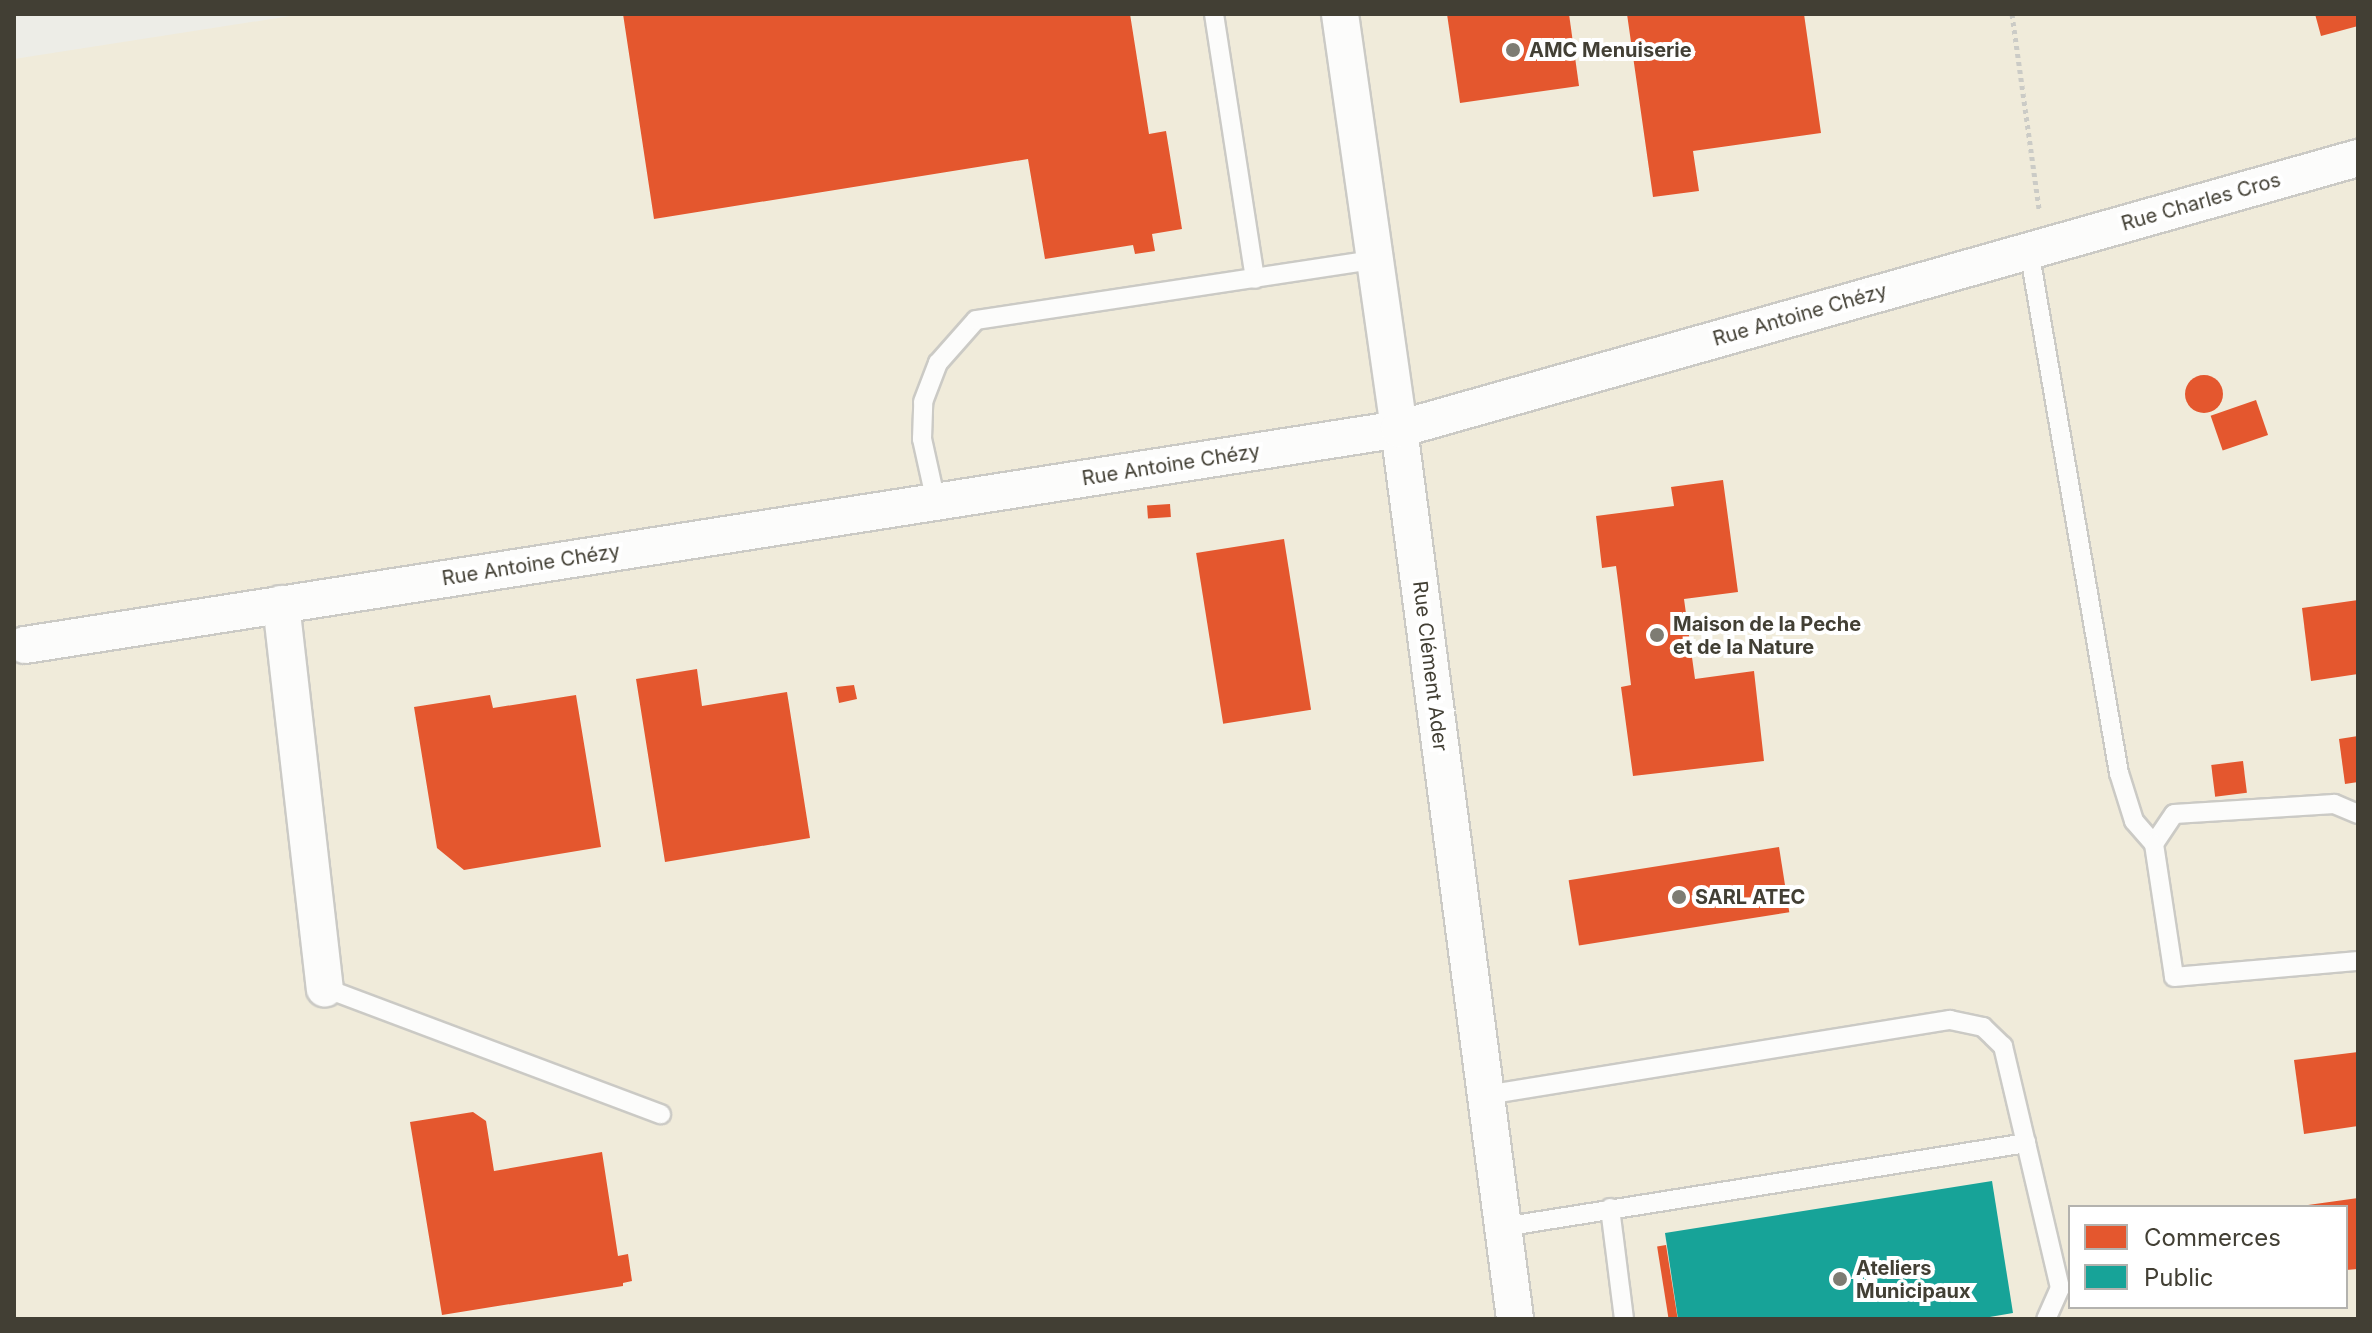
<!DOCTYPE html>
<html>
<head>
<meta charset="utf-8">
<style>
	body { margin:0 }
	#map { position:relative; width:2372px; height:1333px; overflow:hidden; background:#edede7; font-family:Inter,sans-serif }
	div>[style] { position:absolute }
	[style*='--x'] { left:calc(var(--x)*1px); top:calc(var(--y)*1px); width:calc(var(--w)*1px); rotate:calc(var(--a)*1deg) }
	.commercial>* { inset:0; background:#f0ebda }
	.shops>* { inset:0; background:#e4572e; transform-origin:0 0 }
	.round { border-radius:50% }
	.public>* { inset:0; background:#17a398 }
	.path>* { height:5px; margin-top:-2.5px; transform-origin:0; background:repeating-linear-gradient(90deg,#cbcbc6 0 4px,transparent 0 8px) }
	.roads { filter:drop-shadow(2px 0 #cbcac5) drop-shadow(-2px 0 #cbcac5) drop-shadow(0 2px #cbcac5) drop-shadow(0 -2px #cbcac5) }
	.lane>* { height:18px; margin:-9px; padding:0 9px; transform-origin:9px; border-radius:9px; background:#fcfcfb }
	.street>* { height:36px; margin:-18px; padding:0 18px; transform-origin:18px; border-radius:18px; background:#fcfcfb }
	.dots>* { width:22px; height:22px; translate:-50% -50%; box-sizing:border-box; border:4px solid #fff; border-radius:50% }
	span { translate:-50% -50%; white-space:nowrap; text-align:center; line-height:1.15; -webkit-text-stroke:8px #fff; paint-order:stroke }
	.poi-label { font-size:20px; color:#423f34; font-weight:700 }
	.left { translate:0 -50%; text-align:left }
	.street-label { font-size:20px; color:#423f34 }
	.frame { position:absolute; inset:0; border:16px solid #423f34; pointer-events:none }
	.legend { position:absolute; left:2068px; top:1205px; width:280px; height:104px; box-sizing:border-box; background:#fff; border:2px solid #b3b2ae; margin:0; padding:10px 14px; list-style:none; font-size:24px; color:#423f34 }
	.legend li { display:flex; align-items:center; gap:16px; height:40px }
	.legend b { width:40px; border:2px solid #b3b2ae }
</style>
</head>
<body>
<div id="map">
	<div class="commercial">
		<div style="clip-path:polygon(evenodd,303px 14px,2358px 14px,2358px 1319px,14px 1319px,14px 59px,303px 14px,2070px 1207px,2346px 1207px,2346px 1307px,2070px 1307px,2070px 1207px)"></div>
	</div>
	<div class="shops">
		<div style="clip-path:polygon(623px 14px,1130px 14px,1149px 134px,1166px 131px,1182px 229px,1152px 234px,1155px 251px,1135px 254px,1133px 245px,1045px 259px,1028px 159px,654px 219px)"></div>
		<div style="clip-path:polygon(1447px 14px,1569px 14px,1579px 86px,1460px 103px)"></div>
		<div style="clip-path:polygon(1627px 14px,1804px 14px,1821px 133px,1693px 151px,1699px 191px,1653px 197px)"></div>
		<div style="clip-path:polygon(2315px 14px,2358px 14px,2358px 26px,2321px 36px)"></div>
		<div class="round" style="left:2185px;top:375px;width:38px;height:38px"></div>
		<div style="left:2256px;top:400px;width:37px;height:48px;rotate:71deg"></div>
		<div style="clip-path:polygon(1723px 480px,1738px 592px,1684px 599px,1695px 679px,1754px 671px,1764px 761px,1633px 776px,1621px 687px,1631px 685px,1620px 596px,1616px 566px,1602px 568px,1596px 516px,1674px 506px,1671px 487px)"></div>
		<div style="left:1170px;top:504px;width:13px;height:23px;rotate:86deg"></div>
		<div style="left:1284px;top:539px;width:173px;height:89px;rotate:81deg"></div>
		<div style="clip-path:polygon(2358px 600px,2358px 674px,2311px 681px,2302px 608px)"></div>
		<div style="clip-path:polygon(697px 669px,702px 706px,787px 692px,810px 838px,665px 862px,636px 679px)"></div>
		<div style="clip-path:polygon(854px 685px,857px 699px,839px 703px,836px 687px)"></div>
		<div style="clip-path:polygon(490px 695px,493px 708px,576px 695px,601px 847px,464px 870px,437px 848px,414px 707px)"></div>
		<div style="clip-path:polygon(2358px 736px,2358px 782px,2345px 784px,2339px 739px)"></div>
		<div style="left:2243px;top:761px;width:32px;height:32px;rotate:83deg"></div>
		<div style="left:1779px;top:847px;width:66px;height:213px;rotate:81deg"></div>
		<div style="clip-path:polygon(2358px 1052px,2358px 1126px,2304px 1134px,2294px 1060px)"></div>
		<div style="clip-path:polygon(473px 1112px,486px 1121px,494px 1171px,602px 1152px,618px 1256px,628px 1254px,632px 1281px,623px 1283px,623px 1286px,442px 1315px,410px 1122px)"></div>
		<div style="clip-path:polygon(2358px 1198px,2358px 1269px,2346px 1270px,2346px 1207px,2308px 1205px)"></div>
		<div style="left:1666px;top:1245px;width:75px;height:9px;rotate:81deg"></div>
	</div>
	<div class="public">
		<div style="clip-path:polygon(1992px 1181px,2013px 1313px,1978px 1319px,1678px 1319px,1665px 1233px)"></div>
	</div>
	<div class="path">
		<div style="--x:2012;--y:14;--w:197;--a:82.1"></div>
	</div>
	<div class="roads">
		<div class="lane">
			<div style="--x:1214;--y:14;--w:268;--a:81.2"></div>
			<div style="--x:2029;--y:250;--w:531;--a:80.24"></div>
			<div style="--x:2119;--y:773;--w:50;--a:72.6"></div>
			<div style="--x:2134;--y:821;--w:30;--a:49"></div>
			<div style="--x:936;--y:502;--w:65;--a:-102.5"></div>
			<div style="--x:922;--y:439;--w:37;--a:-88"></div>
			<div style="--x:923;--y:402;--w:42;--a:-69"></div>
			<div style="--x:938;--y:363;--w:57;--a:-48.5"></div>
			<div style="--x:976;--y:320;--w:403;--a:-8.6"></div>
			<div style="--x:2358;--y:814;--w:26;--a:-157"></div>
			<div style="--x:2334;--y:804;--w:160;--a:176.4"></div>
			<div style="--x:2174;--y:814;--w:36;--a:124"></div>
			<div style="--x:2154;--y:844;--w:134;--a:81.4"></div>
			<div style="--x:2174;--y:977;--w:185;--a:-5"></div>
			<div style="--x:325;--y:988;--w:359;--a:20.6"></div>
			<div style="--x:1486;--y:1095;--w:470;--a:-9.2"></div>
			<div style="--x:1950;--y:1020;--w:34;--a:12"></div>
			<div style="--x:1983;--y:1027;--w:28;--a:44"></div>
			<div style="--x:2003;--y:1046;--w:100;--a:76.7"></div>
			<div style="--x:1610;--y:1208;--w:112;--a:82.8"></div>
			<div style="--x:1503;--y:1227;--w:530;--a:-9.12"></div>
			<div style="--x:2026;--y:1143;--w:149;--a:76.8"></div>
			<div style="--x:2060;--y:1288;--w:34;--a:114"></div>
		</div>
		<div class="street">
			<div style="--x:1340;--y:14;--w:419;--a:81.9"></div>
			<div style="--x:1399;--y:429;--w:898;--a:82.57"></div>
			<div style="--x:281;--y:604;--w:387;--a:83.5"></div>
			<div style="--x:25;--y:645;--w:1391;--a:-8.93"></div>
			<div style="--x:1399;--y:429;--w:997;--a:-15.78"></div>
		</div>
	</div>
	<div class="dots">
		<div style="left:1513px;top:50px;background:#7e7c73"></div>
		<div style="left:1657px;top:635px;background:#7e7c73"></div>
		<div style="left:1679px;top:897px;background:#7e7c73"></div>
		<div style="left:1840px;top:1279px;background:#7e7c73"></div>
	</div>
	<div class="poi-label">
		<span class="left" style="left:1529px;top:50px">AMC Menuiserie</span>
		<span class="left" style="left:1673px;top:636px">Maison de la Peche<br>et de la Nature</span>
		<span class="left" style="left:1695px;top:897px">SARL ATEC</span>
		<span class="left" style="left:1856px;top:1280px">Ateliers<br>Municipaux</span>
	</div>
	<div class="street-label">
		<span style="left:2201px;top:202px;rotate:-16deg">Rue Charles Cros</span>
		<span style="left:1800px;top:315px;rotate:-16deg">Rue Antoine Chézy</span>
		<span style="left:1171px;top:465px;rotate:-9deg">Rue Antoine Chézy</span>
		<span style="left:531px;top:565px;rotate:-9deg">Rue Antoine Chézy</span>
		<span style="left:1430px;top:666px;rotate:83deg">Rue Clément Ader</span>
	</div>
	<div class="frame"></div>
	<ul class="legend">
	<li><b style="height:22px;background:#e4572e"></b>Commerces</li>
	<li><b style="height:22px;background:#17a398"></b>Public</li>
	</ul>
</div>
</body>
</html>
